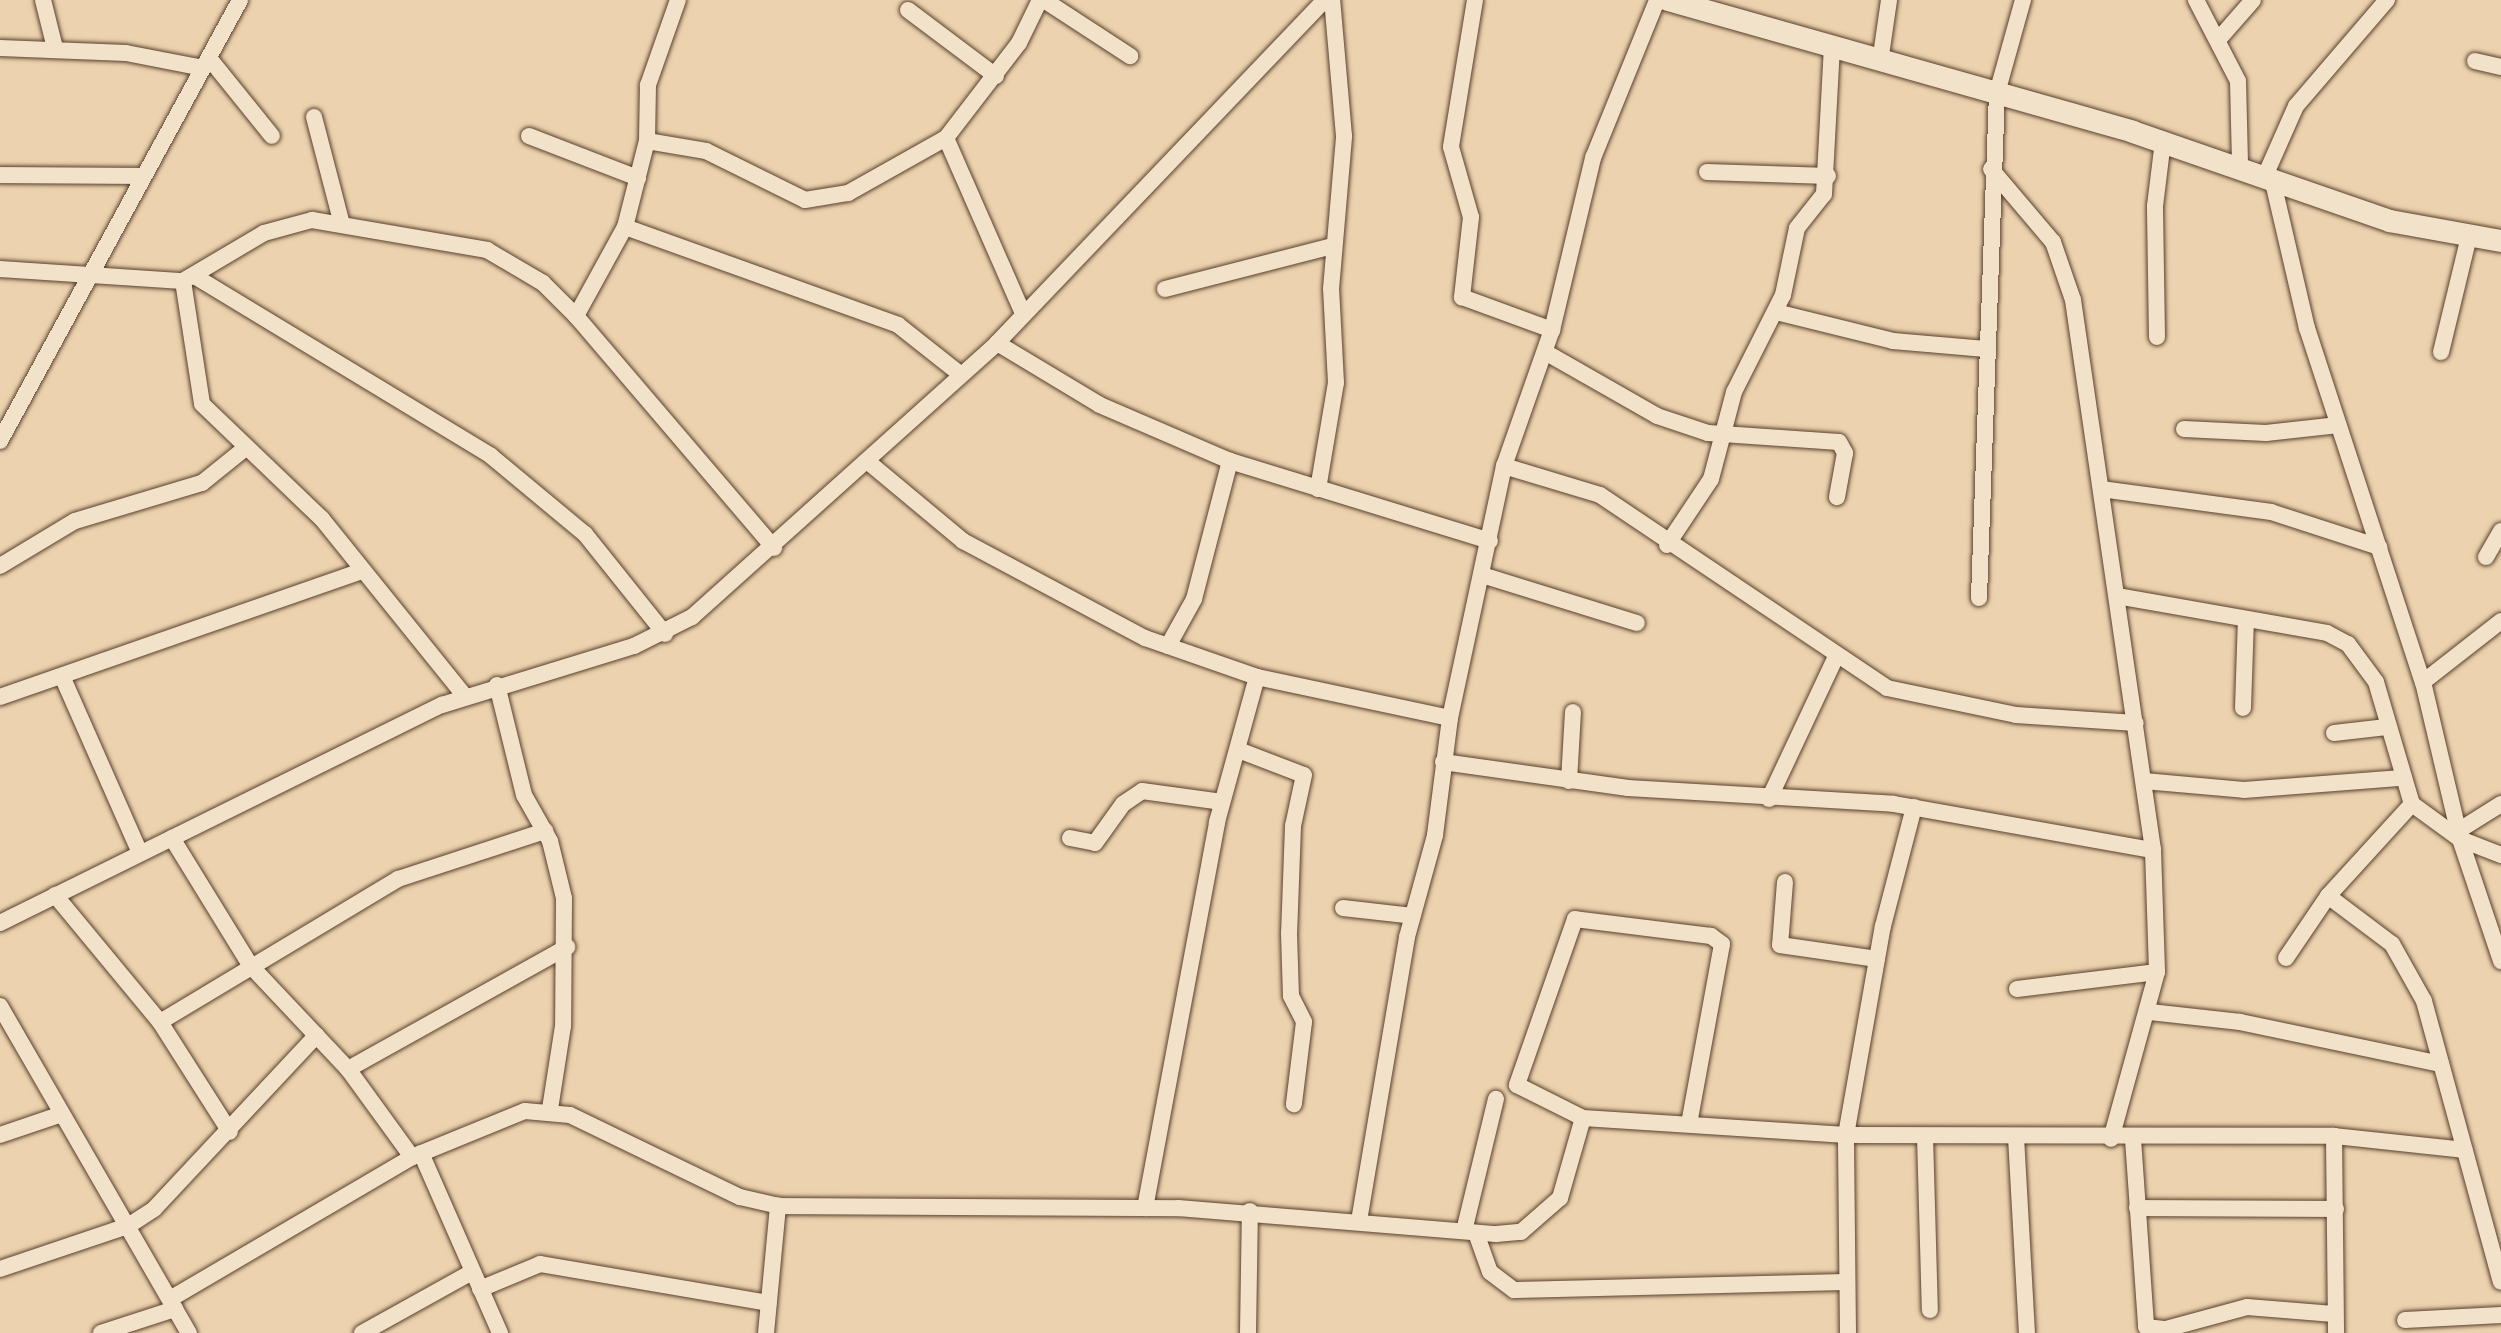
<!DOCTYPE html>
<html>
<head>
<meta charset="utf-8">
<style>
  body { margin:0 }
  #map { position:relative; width:2501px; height:1333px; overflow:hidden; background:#ecd2ae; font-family:"EB Garamond",serif }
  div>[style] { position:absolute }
  .roads { filter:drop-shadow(0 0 2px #58402c) drop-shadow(0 0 2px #58402c) }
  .street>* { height:16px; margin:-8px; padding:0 8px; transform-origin:8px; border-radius:8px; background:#f3e2ca }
  .secondary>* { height:22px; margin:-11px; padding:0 11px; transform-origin:11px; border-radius:11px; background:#f3e2ca }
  span { translate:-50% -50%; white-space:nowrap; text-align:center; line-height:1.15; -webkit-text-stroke:6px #f3e2ca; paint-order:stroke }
</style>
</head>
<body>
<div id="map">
  <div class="roads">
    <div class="street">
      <i style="left:43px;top:0;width:49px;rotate:76deg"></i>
      <i style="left:1044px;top:0;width:103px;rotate:33.1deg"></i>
      <i style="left:1475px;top:0;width:149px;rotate:99.3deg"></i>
      <i style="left:1451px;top:147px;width:73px;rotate:74.1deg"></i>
      <i style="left:1471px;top:217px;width:81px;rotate:96.4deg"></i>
      <i style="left:1462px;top:297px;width:96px;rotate:20.1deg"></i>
      <i style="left:2196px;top:0;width:91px;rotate:62.6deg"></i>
      <i style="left:2238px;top:81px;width:84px;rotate:88.6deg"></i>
      <i style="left:908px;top:10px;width:110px;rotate:36.9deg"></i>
      <i style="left:2218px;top:40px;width:53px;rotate:-48.8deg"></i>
      <i style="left:0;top:48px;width:126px;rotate:2.3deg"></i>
      <i style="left:126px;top:53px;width:78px;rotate:11deg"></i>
      <i style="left:209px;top:58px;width:100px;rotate:51.1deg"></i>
      <i style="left:2475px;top:61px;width:27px;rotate:13deg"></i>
      <i style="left:1880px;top:62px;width:63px;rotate:-81.7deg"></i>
      <i style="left:314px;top:117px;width:107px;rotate:75.4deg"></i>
      <i style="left:529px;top:136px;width:117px;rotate:21.1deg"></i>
      <i style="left:946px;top:138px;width:191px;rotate:66.3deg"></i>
      <i style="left:647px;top:141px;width:60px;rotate:9.6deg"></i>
      <i style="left:706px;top:151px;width:110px;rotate:26.3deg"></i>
      <i style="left:805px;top:200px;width:44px;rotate:-9.2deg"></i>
      <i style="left:848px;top:193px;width:112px;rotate:-29.3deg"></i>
      <i style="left:946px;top:138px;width:120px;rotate:-52.5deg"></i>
      <i style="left:1019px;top:43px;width:48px;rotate:-64deg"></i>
      <i style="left:1991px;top:169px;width:96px;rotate:49.7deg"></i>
      <i style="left:2053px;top:242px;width:61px;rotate:71deg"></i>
      <i style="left:2073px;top:300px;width:556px;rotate:81.72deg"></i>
      <i style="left:2153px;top:850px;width:122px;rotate:88.1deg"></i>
      <i style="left:2157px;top:972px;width:173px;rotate:105.4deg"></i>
      <i style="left:1707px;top:172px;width:121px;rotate:1.9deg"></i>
      <i style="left:0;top:175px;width:142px;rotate:0.4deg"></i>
      <i style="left:2265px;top:176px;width:77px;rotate:-66.1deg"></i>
      <i style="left:2296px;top:106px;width:140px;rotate:-49.4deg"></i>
      <i style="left:2272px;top:178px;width:154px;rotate:76.9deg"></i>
      <i style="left:2307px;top:328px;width:373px;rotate:71.9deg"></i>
      <i style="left:2423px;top:682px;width:161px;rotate:76.7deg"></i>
      <i style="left:2460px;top:839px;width:129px;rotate:71.4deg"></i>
      <i style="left:625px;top:227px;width:290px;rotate:19.7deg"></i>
      <i style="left:898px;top:325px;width:79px;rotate:38.3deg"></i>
      <i style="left:0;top:269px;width:183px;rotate:3.8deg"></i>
      <i style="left:183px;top:281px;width:94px;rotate:-30.7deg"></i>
      <i style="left:264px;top:233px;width:50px;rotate:-15.2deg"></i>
      <i style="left:312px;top:220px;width:178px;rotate:9.7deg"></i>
      <i style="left:487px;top:250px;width:65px;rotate:30.5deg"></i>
      <i style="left:543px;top:283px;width:47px;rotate:45deg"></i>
      <i style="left:576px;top:316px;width:305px;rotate:49.5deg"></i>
      <i style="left:196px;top:277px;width:345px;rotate:31.2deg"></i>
      <i style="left:491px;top:456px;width:122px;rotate:39.7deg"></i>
      <i style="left:585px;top:534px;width:128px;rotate:51.3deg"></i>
      <i style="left:183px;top:281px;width:124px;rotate:81.2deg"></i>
      <i style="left:202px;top:404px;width:166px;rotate:43.8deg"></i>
      <i style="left:322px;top:519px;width:228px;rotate:51.1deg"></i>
      <i style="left:1165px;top:289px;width:173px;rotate:-14.4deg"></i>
      <i style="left:1776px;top:312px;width:121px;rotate:13.9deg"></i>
      <i style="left:1893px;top:341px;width:93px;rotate:4.9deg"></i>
      <i style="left:576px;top:316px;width:102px;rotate:-61.2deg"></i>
      <i style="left:625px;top:227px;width:89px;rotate:-75.7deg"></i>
      <i style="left:647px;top:141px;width:56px;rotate:-89deg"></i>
      <i style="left:648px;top:85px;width:90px;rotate:-70.6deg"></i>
      <i style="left:2157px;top:337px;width:131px;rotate:-90.9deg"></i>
      <i style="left:2155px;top:206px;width:65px;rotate:-83deg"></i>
      <i style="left:997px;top:343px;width:120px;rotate:31deg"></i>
      <i style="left:1100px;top:405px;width:142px;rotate:23.3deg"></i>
      <i style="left:1230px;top:461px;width:272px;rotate:17.1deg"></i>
      <i style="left:1545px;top:352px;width:129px;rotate:29.7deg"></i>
      <i style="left:1657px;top:416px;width:54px;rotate:18.4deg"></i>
      <i style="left:1708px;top:433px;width:131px;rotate:3.9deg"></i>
      <i style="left:1839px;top:442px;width:13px;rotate:61deg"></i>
      <i style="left:1845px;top:453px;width:45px;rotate:100.3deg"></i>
      <i style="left:2441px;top:352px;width:119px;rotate:-76.4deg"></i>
      <i style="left:2184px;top:429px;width:82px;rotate:2.8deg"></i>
      <i style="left:2266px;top:433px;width:73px;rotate:-6.3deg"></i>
      <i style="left:0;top:441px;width:502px;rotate:-61.44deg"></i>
      <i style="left:867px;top:461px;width:125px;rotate:39.8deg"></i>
      <i style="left:963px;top:541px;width:206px;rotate:28.1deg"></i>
      <i style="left:1145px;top:638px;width:119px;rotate:19.2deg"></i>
      <i style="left:1257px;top:677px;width:197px;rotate:12deg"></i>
      <i style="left:1504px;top:466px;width:100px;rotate:16.8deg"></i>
      <i style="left:1600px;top:495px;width:346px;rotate:33.9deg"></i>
      <i style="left:1887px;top:688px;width:132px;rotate:11.8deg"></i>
      <i style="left:2016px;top:715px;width:120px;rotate:3.8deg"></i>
      <i style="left:1318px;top:489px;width:108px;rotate:-80.4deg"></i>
      <i style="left:1336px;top:383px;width:94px;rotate:-93deg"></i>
      <i style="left:1331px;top:289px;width:154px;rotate:-85.1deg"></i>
      <i style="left:1344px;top:136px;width:137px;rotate:-95deg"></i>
      <i style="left:2101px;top:489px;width:172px;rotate:7.7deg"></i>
      <i style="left:2271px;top:512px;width:114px;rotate:18deg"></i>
      <i style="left:1667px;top:545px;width:79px;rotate:-56.3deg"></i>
      <i style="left:1711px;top:479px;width:90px;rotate:-75.2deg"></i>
      <i style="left:1734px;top:392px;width:109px;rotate:-63.2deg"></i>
      <i style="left:1783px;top:295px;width:68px;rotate:-78.2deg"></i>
      <i style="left:1797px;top:228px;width:43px;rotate:-51.5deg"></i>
      <i style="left:1824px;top:194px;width:146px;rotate:-86.9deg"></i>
      <i style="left:2486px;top:557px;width:30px;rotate:-60deg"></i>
      <i style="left:0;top:566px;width:87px;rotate:-31deg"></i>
      <i style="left:75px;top:521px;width:133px;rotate:-16.7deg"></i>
      <i style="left:202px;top:483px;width:53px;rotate:-38.8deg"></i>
      <i style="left:1482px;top:575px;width:162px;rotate:17.2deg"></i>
      <i style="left:2117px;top:596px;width:213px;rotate:10deg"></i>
      <i style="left:2327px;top:633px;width:24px;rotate:28deg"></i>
      <i style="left:2348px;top:644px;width:47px;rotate:53.6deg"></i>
      <i style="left:2376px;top:682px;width:127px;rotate:73.6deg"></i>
      <i style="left:2412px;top:804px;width:59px;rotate:36.1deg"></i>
      <i style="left:2460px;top:839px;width:44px;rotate:21.3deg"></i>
      <i style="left:1979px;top:598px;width:505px;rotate:-87.96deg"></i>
      <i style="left:1997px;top:93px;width:97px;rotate:-74.4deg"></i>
      <i style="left:1168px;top:646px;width:54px;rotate:-61deg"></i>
      <i style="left:1194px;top:599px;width:143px;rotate:-75.4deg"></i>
      <i style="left:62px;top:676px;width:193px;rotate:66.2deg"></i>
      <i style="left:2423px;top:682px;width:99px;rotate:-38deg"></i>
      <i style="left:497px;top:685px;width:113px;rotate:76.2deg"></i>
      <i style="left:524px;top:795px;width:53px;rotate:60.5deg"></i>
      <i style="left:550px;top:841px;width:59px;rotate:76.2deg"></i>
      <i style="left:564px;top:898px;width:128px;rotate:90.4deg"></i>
      <i style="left:563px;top:1026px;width:84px;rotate:98.9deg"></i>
      <i style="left:0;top:697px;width:383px;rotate:-19.2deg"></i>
      <i style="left:2243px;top:708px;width:89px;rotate:-88.1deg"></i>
      <i style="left:2334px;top:733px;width:53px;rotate:-6.5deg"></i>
      <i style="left:1241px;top:751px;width:67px;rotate:20.9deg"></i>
      <i style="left:1304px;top:775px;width:52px;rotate:102.2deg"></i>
      <i style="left:1293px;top:826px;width:107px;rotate:92.1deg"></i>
      <i style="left:1289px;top:933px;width:63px;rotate:88.2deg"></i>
      <i style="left:1291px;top:996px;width:29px;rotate:63deg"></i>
      <i style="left:1304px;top:1022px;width:83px;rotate:97deg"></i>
      <i style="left:1443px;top:762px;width:187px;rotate:8deg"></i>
      <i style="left:1628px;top:788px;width:266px;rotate:3.4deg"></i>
      <i style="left:1894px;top:804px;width:263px;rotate:10.1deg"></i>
      <i style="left:1569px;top:781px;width:69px;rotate:-86.7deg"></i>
      <i style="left:2144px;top:781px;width:100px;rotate:5.1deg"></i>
      <i style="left:2244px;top:790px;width:155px;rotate:-4.4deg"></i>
      <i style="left:1769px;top:799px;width:155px;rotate:-64.8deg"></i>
      <i style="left:2458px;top:831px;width:51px;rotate:-32.1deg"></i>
      <i style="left:172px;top:838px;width:149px;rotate:58.4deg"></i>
      <i style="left:250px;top:965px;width:143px;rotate:46.7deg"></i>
      <i style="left:348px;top:1069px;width:109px;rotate:54deg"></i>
      <i style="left:1070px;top:838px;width:25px;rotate:11deg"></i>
      <i style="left:1095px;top:843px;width:48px;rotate:-54.3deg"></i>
      <i style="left:1123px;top:804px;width:23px;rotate:-34deg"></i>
      <i style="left:1142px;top:791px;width:81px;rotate:7.8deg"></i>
      <i style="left:1785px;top:882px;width:63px;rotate:94.5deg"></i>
      <i style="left:1780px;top:945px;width:98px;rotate:8.2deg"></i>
      <i style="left:55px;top:895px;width:165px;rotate:50.4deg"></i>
      <i style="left:160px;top:1022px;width:130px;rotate:57.5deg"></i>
      <i style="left:2328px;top:896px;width:80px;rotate:36.9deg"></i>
      <i style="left:2392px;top:944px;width:65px;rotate:60.7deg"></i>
      <i style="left:2424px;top:1001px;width:291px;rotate:74.7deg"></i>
      <i style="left:1343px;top:908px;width:70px;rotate:6.5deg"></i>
      <i style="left:0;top:923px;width:493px;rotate:-26.3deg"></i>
      <i style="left:442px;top:705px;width:201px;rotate:-17.1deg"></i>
      <i style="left:634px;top:646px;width:65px;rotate:-26.6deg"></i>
      <i style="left:692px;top:617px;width:410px;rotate:-41.9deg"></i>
      <i style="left:997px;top:343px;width:475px;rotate:-46.3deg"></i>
      <i style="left:2286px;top:958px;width:75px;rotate:-55.9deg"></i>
      <i style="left:2328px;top:896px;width:125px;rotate:-47.6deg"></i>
      <i style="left:2017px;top:989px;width:141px;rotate:-6.9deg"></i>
      <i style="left:0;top:1006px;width:378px;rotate:60deg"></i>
      <i style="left:2150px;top:1012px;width:91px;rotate:6.3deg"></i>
      <i style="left:2240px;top:1022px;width:205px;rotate:11.8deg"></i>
      <i style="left:160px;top:1022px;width:278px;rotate:-31deg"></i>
      <i style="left:398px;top:879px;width:155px;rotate:-18.1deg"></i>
      <i style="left:348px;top:1069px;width:251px;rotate:-29.1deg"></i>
      <i style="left:1689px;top:1124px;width:183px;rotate:-79.6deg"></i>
      <i style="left:1722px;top:944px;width:14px;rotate:-144deg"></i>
      <i style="left:1711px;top:936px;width:137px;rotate:-172.9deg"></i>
      <i style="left:1575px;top:919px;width:176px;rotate:109.3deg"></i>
      <i style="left:1517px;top:1085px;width:74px;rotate:26.6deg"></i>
      <i style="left:1583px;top:1118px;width:264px;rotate:3.7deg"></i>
      <i style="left:1846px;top:1135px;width:488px;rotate:0.1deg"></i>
      <i style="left:2334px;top:1136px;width:131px;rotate:6.1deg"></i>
      <i style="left:0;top:1135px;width:65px;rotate:-18.7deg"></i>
      <i style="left:1925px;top:1136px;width:174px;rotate:88.4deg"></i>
      <i style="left:2334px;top:1136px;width:197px;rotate:89.4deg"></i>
      <i style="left:2016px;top:1137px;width:196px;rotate:86.8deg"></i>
      <i style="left:2133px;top:1139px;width:188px;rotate:86deg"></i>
      <i style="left:2146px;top:1327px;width:20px;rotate:6deg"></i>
      <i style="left:2166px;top:1329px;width:84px;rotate:-15.2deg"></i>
      <i style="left:2247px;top:1307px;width:87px;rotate:4.6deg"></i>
      <i style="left:421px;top:1153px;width:197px;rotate:66.3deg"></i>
      <i style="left:1145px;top:1208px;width:393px;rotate:-79.4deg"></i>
      <i style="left:1217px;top:822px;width:150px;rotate:-74.6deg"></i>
      <i style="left:2137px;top:1208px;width:199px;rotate:0.3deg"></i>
      <i style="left:1359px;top:1221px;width:288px;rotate:-80.4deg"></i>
      <i style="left:1407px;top:937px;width:106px;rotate:-74.6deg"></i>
      <i style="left:1435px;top:835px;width:118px;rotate:-82.7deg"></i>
      <i style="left:1450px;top:718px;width:258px;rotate:-77.9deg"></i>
      <i style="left:1504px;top:466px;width:144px;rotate:-70.6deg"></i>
      <i style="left:1552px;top:330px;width:177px;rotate:-76.6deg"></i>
      <i style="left:1593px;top:158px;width:170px;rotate:-67.9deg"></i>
      <i style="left:1464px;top:1231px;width:136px;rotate:-76.4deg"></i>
      <i style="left:1476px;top:1233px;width:41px;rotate:70.3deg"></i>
      <i style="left:1490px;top:1272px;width:30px;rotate:37deg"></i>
      <i style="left:1514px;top:1290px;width:333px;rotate:-1.4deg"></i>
      <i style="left:0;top:1269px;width:135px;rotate:-18.6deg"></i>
      <i style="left:128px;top:1226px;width:31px;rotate:-33deg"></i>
      <i style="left:154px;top:1209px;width:238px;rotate:-46.9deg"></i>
      <i style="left:480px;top:1289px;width:65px;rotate:-22.6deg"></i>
      <i style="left:540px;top:1264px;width:232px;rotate:9.7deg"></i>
      <i style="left:170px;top:1299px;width:281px;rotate:-30.4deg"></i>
      <i style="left:412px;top:1157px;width:122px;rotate:-22.2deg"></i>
      <i style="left:525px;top:1111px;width:45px;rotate:5.1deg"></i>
      <i style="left:570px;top:1115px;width:189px;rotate:25.8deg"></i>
      <i style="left:740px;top:1197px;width:39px;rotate:13deg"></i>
      <i style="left:778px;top:1206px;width:400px;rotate:0.3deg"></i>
      <i style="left:1178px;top:1208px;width:319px;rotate:4.7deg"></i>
      <i style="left:1496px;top:1234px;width:25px;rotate:-5deg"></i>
      <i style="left:1521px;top:1232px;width:52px;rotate:-41.1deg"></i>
      <i style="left:1560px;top:1198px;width:83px;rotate:-74deg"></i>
      <i style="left:2405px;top:1320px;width:96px;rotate:-3deg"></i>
      <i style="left:101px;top:1333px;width:78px;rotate:-18deg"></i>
      <i style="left:362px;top:1333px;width:126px;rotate:-29deg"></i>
      <i style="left:766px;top:1333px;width:128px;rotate:-84.6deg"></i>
      <i style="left:1248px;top:1333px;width:122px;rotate:-89.1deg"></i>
      <i style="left:1848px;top:1333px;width:198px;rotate:-90.6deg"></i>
      <i style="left:1846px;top:1135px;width:212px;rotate:-80deg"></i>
      <i style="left:1883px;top:926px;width:123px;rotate:-75.4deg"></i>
    </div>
    <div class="secondary">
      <i style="left:1668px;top:0;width:483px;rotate:15.8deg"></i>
      <i style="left:2133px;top:132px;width:272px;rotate:19.1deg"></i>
      <i style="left:2390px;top:221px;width:113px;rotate:10.2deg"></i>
    </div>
  </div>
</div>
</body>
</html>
